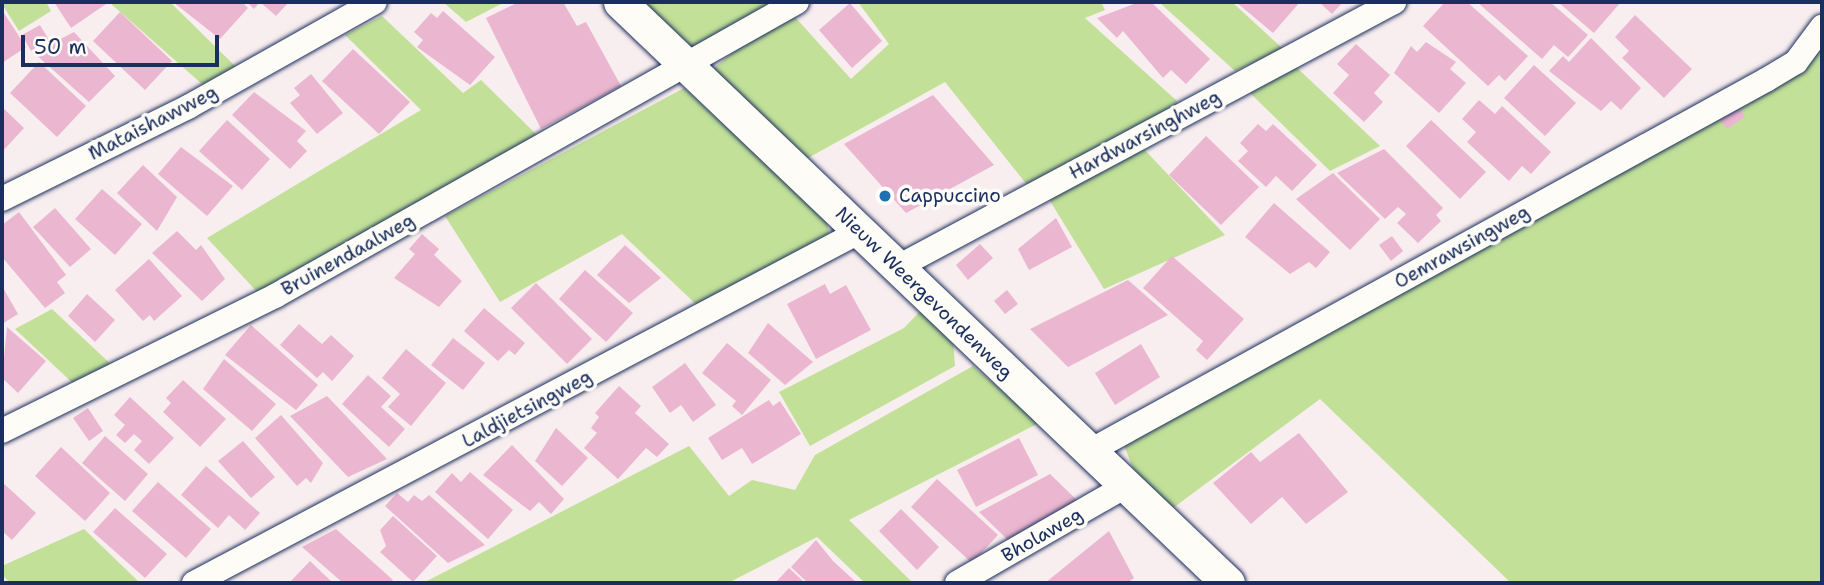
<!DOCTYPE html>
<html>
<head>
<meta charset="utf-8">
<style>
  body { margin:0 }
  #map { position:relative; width:1824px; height:585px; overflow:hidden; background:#f9eeef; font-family:"Shantell Sans",sans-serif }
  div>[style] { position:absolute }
  .green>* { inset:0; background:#c2e098 }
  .building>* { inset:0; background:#ebb6cf }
  .roads { filter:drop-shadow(0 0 2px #1b2f5e) drop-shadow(0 0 2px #1b2f5e) }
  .street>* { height:24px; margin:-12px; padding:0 12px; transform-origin:12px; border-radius:12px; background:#fdfcf7 }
  .secondary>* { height:33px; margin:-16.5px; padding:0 16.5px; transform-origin:16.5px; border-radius:16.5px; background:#fdfcf7 }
  .dots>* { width:19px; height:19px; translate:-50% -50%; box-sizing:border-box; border:4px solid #fdfcf7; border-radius:50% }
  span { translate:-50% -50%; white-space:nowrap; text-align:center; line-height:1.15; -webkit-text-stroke:7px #fdfcf7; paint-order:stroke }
  .street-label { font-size:19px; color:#1b2f5e }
  .poi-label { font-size:19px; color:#1b2f5e }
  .left { translate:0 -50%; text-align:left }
  .frame { position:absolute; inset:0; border:4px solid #1b2f5e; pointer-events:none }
  .scale { position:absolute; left:21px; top:35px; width:198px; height:32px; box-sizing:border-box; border:4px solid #1b2f5e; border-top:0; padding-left:9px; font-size:21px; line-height:24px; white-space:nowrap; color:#1b2f5e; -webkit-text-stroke:5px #fdfcf7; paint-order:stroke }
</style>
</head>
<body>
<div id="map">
  <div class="green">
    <i style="clip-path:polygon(46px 2px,51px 11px,19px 31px,2px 4px)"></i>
    <i style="clip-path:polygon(109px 2px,170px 2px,236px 67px,203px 85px)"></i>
    <i style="clip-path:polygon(443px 2px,505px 2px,466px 22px)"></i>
    <i style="clip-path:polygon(644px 2px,776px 2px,699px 54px)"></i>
    <i style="clip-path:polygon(858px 2px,1101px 2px,1105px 10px,1085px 18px,1177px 101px,1176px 107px,1028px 186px,945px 82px,808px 158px,713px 69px,744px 43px,795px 17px,851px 79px,889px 44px)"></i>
    <i style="clip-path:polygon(1159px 2px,1232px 2px,1283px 49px,1235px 71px)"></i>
    <i style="clip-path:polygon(382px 16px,463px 93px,481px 80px,545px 143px,260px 295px,207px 238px,421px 110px,345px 35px)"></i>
    <i style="clip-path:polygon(1822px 42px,1822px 583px,1511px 583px,1320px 399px,1173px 508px,1133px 469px,1124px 445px)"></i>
    <i style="clip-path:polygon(1294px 65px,1380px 146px,1330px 171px,1248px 91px)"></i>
    <i style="clip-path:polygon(684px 88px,826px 219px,830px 237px,702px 310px,622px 234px,500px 302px,445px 216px)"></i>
    <i style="clip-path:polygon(1141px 146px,1225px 235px,1104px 289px,1047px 196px)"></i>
    <i style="clip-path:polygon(52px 309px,116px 369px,78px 388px,15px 329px)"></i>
    <i style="clip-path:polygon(922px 309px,953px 340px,955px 366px,810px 446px,779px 392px,904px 328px)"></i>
    <i style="clip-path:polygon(973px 366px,1039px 423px,849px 520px,913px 583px,865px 583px,817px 537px,728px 583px,423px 583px,689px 446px,729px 496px,752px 480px,795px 490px,815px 455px)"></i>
    <i style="clip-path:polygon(84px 529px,140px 583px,10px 583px,2px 575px,2px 566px)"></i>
  </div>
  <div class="building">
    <i style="clip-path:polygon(54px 2px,104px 2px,106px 4px,71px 28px)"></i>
    <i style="clip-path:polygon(173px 2px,242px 2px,248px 8px,220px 39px)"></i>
    <i style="clip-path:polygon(247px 2px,289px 2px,276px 16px,260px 2px,254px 9px)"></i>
    <i style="clip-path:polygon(519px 2px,563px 2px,577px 26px,586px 22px,621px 86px,541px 129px,486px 18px)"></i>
    <i style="clip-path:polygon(1139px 2px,1151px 2px,1210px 59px,1186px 84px,1171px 70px,1163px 78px,1123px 31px,1117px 38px,1097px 18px)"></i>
    <i style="clip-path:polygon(1236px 2px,1300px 2px,1273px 33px)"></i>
    <i style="clip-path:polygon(1319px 2px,1343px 2px,1332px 14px)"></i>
    <i style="clip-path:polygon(1445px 2px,1467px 2px,1528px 56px,1505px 81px,1499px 75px,1488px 86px,1423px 26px)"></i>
    <i style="clip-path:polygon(1477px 2px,1550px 2px,1588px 35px,1568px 57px,1554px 45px,1542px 59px)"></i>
    <i style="clip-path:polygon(1558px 2px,1621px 2px,1594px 33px)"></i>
    <i style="clip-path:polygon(850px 3px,882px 41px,852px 68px,819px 30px)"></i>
    <i style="clip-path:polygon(2px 10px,26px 47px,2px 63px)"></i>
    <i style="clip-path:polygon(443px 11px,495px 57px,470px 85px,417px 47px,423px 40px,414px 32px,431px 13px,437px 18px)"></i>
    <i style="clip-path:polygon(120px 12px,172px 61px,145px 90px,93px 41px)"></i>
    <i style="clip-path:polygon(1635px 15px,1692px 69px,1664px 98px,1622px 58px,1629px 51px,1615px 37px)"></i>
    <i style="clip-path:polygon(40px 25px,49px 40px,31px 51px,22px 35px)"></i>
    <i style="clip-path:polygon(74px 32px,115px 76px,89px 102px,34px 53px)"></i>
    <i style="clip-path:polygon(1591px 38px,1641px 88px,1621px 110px,1611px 101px,1601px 111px,1549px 71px,1563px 56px,1569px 62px)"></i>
    <i style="clip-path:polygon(1426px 42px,1456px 62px,1450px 69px,1466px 83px,1439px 113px,1394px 73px,1411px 46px,1417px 52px)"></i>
    <i style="clip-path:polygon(1356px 44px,1390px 75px,1374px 93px,1383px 102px,1364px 122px,1333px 93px,1349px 75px,1337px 64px)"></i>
    <i style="clip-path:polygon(353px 49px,410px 102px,379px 134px,322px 81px)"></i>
    <i style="clip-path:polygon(39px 62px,86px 106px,57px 137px,10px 93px)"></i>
    <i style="clip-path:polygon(1534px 65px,1576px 103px,1545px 136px,1504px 98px)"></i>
    <i style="clip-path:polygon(311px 74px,343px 113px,317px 134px,290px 103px,300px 95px,294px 88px)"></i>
    <i style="clip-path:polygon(254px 92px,306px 131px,297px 141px,307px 151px,290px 169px,232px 115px)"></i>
    <i style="clip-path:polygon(933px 95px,994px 165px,906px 213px,844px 144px)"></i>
    <i style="clip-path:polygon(1479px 100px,1495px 114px,1502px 106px,1551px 152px,1531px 174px,1522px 166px,1509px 181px,1467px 142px,1476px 132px,1462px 119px)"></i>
    <i style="clip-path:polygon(1738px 105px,1745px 117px,1727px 129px,1719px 118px)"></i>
    <i style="clip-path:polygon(2px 107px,24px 128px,2px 152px)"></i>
    <i style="clip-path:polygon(227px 120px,270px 159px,242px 190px,199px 151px)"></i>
    <i style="clip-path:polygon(1431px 120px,1486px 172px,1460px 199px,1406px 146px)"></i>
    <i style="clip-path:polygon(1258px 124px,1266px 131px,1273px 124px,1317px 165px,1292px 191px,1276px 176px,1266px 187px,1238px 161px,1248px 151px,1240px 143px)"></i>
    <i style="clip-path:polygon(1206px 136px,1259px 187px,1221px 225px,1169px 175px)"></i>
    <i style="clip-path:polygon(181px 147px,233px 186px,207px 216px,158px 174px)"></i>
    <i style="clip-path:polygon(1384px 149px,1443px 208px,1436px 215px,1441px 221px,1418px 243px,1397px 223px,1406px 214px,1398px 207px,1385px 219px,1337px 173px)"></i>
    <i style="clip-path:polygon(143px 165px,177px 197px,157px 231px,117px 193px)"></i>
    <i style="clip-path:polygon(1333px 173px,1380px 219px,1350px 250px,1296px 199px)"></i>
    <i style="clip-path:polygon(102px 189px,142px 224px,115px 255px,75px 219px)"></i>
    <i style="clip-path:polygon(1274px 203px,1330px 252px,1316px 268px,1309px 262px,1290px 274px,1245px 237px)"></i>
    <i style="clip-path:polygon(55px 208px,91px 249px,70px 267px,33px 227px)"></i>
    <i style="clip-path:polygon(19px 212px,66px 275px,57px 282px,65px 293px,45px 308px,2px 257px,2px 225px)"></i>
    <i style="clip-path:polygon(1056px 218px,1072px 247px,1029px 270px,1018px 249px)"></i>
    <i style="clip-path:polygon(177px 231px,196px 250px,201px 245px,225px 279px,202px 301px,152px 253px)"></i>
    <i style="clip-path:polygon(422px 234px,439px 249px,434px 255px,462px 281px,439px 307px,394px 278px,415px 254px,409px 249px)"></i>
    <i style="clip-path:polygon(1392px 236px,1403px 251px,1391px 261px,1379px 245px)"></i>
    <i style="clip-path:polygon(980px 244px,993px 258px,968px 280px,956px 265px)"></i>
    <i style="clip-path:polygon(625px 245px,661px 278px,629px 303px,597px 275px)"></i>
    <i style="clip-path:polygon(1172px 256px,1244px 319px,1207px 360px,1196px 350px,1203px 341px,1143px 288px)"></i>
    <i style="clip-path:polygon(149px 259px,182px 296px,154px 321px,150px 315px,143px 321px,115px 290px)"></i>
    <i style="clip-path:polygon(585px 270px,633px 313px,606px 342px,559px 299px)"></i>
    <i style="clip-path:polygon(1128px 280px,1168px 315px,1068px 367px,1030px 329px)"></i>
    <i style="clip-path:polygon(536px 283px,592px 339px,567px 364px,511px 308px)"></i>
    <i style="clip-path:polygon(825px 284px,830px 294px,846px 285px,871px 330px,816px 359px,787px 304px)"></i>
    <i style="clip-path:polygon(2px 286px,18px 314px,2px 324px)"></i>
    <i style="clip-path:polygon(1007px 290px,1018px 304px,1005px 314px,994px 301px)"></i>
    <i style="clip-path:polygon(87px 294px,115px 320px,95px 342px,68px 316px)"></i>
    <i style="clip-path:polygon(484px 308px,525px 343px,515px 355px,509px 350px,498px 361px,464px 331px)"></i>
    <i style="clip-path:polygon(768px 323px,813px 362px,785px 385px,748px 353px)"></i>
    <i style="clip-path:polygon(299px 324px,322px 344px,331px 335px,354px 356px,332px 381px,323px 372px,317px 378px,280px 345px)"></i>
    <i style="clip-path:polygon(251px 325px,318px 385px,296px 410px,225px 355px)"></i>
    <i style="clip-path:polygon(7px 327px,46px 361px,18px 393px,2px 378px)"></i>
    <i style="clip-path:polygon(453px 338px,485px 363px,463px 390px,431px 365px)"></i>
    <i style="clip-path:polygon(727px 343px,771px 380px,742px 415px,732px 406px,736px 401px,702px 373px)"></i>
    <i style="clip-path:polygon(1141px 344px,1160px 377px,1115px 405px,1095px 373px)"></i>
    <i style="clip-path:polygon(406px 349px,446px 383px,411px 426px,388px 407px,400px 394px,382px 378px)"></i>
    <i style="clip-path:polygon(224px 359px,276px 404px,252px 431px,203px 389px)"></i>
    <i style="clip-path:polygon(685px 363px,716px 405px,693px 422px,681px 405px,670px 413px,652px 387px)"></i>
    <i style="clip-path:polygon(368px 375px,391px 396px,381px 407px,405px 429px,389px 447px,342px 404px)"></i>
    <i style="clip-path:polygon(183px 380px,226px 419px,200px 447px,163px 412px,171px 403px,166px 398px)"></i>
    <i style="clip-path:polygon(619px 386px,641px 406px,635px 413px,669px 444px,657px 457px,646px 448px,618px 479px,584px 448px,597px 433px,591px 428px,599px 417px,595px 413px)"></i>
    <i style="clip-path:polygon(327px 396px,387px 459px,348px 477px,290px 416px)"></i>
    <i style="clip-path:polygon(130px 397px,174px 438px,149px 464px,134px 450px,142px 441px,134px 434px,125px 443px,116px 435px,125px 425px,114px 415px)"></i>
    <i style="clip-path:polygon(769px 400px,773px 406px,780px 401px,801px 434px,752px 464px,742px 448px,722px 460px,708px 438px)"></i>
    <i style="clip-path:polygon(88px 408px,103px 431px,89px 441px,73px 418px)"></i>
    <i style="clip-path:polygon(281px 415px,323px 463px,311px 483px,306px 478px,297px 486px,255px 438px)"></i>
    <i style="clip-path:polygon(556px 428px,588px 458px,562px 486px,535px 461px)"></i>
    <i style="clip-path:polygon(1299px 433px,1348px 492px,1306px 524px,1282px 497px,1251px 524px,1213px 483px,1251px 452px,1260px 462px)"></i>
    <i style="clip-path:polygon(105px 436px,148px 474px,125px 501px,82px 463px)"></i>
    <i style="clip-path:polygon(1019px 438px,1038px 475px,976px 507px,957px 470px)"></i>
    <i style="clip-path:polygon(243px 441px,275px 477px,251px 498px,218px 461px)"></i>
    <i style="clip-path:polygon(512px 445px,564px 499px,551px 514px,539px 502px,530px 511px,483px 475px)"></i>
    <i style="clip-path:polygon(61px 447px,110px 493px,85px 521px,35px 476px)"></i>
    <i style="clip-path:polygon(206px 466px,260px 513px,245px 530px,229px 515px,218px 528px,181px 495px)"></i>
    <i style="clip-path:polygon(470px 472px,513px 510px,488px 539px,435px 492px,452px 473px,461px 482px)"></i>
    <i style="clip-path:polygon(1050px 474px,1082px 505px,1012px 544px,979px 512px)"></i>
    <i style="clip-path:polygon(937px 479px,998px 535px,972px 563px,911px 507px)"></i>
    <i style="clip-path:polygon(2px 482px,36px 513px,12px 540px,2px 531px)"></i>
    <i style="clip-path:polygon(158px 482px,211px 529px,186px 558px,132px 511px)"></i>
    <i style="clip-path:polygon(397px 493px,408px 502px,414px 495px,422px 501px,429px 495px,485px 545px,448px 563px,385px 506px)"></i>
    <i style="clip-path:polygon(115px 508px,167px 554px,145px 578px,93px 532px)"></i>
    <i style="clip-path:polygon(901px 509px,939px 547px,917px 570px,879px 531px)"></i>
    <i style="clip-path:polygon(393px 516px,437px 556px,413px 582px,380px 552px,386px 546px,380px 530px)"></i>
    <i style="clip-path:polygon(336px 529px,393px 580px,390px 583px,343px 583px,302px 547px)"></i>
    <i style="clip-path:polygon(1109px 531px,1134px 578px,1127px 583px,1045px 583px)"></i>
    <i style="clip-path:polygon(816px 540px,833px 561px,857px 583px,808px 583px,791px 567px)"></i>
    <i style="clip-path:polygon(310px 561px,333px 583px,289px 583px)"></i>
    <i style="clip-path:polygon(789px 568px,805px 583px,775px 583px)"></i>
  </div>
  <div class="roads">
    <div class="street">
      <i style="left:2px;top:199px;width:208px;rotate:-26.3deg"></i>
      <i style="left:188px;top:107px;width:214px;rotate:-29.3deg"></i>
      <i style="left:896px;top:268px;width:565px;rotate:-28.11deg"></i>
      <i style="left:2px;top:431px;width:305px;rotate:-26.3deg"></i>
      <i style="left:275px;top:296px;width:599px;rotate:-29.39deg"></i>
      <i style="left:1090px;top:451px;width:771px;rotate:-28.76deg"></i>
      <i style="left:1766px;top:80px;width:35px;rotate:-31deg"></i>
      <i style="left:1796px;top:62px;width:44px;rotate:-53.4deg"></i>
      <i style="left:194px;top:583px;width:752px;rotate:-27.83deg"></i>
      <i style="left:957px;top:583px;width:195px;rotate:-29.9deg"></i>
    </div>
    <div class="secondary">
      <i style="left:620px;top:2px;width:841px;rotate:43.7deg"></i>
    </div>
  </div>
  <div class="dots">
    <i style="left:885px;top:196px;background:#1f6fb2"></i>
  </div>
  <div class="street-label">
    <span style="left:153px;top:123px;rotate:-27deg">Mataishawweg</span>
    <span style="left:1145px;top:135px;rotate:-28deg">Hardwarsinghweg</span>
    <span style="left:1462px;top:247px;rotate:-29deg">Oemrawsingweg</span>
    <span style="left:348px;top:255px;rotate:-29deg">Bruinendaalweg</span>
    <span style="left:924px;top:293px;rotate:44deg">Nieuw Weergevondenweg</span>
    <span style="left:527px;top:409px;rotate:-28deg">Laldjietsingweg</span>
    <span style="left:1042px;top:535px;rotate:-30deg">Bholaweg</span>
  </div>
  <div class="poi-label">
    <span class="left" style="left:899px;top:196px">Cappuccino</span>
  </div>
  <div class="frame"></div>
  <div class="scale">50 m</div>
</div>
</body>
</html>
